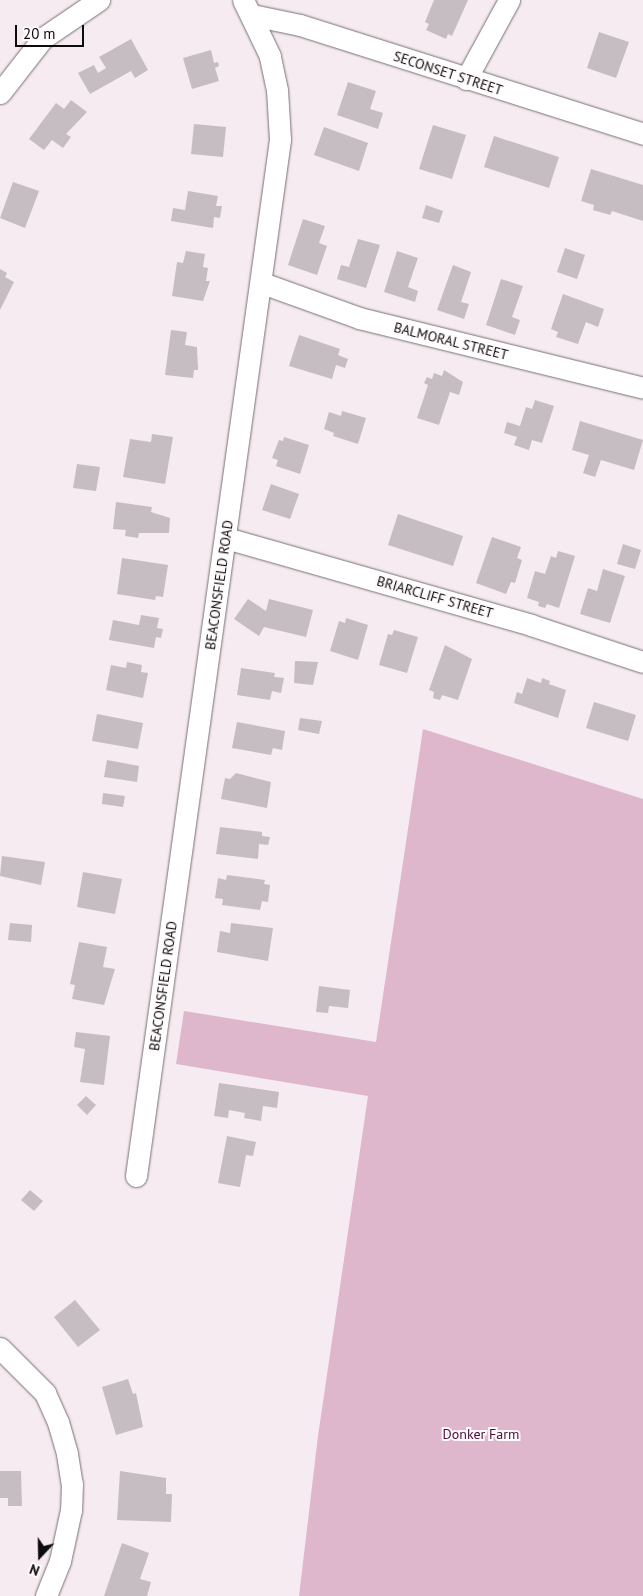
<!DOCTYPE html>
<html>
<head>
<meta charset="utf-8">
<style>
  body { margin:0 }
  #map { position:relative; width:643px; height:1596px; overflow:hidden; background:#f5ebf1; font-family:"PT Sans",sans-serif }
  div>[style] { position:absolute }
  .green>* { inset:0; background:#dfb7cd }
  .building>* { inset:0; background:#c6bdc2 }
  .roads { filter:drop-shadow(0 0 1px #786f74) drop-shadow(0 0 1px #786f74) }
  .street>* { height:21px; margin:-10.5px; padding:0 10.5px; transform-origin:10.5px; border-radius:10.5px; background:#fff }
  span { translate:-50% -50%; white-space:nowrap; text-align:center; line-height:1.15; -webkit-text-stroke:4px #fffbfd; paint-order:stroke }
  .street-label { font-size:14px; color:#0e0b0c }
  .park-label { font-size:14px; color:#4d0c39 }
  .north { position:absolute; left:15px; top:1531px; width:50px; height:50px; -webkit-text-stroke:4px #fffbfd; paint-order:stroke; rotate:201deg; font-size:14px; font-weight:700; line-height:20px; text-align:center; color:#0e0b0c }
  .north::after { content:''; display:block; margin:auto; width:18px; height:22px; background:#0e0b0c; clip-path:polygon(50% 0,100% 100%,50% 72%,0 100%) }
  .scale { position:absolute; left:15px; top:25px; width:69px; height:22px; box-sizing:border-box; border:2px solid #0e0b0c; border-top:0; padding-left:6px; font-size:15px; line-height:18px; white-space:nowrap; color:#0e0b0c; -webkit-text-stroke:4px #fffbfd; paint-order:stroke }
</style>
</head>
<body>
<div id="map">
  <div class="green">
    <i style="clip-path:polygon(423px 729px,643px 799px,643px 1596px,299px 1596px,318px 1436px,368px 1096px,176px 1064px,184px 1011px,376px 1042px)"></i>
  </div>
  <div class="building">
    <i style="clip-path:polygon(434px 0,468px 0,452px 36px,448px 34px,446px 39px,426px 30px,429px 24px,425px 22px)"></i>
    <i style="clip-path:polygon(599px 32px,629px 42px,616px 78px,587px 68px)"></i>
    <i style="clip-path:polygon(131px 39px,148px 70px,135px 78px,131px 71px,90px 94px,78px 73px,94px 65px,98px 73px,106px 68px,99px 57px)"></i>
    <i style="clip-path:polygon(211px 50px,214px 63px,218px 62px,219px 66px,215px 68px,219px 81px,192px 89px,183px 58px)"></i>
    <i style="clip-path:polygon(348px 82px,376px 91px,370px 109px,383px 113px,378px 129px,337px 115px)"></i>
    <i style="clip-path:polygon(71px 100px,87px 112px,66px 134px,71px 137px,63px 148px,52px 140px,44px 150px,29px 139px,56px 103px,64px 109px)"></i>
    <i style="clip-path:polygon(194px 124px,226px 127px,223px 157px,191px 154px)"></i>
    <i style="clip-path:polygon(433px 125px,466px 135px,452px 179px,419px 169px)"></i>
    <i style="clip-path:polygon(324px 127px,368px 143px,359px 171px,314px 155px)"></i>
    <i style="clip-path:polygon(494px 136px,559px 157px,549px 188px,484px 167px)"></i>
    <i style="clip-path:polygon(591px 169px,643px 185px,643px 221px,612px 211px,610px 215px,593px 210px,594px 205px,581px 201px)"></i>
    <i style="clip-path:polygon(13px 182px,39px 191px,25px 228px,0 218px)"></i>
    <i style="clip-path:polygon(188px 191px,218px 196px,216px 206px,222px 206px,220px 218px,214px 217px,213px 228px,171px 221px,173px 208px,185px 210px)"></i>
    <i style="clip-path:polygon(426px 205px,443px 211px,439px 223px,422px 218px)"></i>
    <i style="clip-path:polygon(303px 219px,325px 226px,319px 243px,327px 246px,317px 275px,288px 265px)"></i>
    <i style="clip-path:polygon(358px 239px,380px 245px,366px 288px,337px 279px,341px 265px,349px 267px)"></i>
    <i style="clip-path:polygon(565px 248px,585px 255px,577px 279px,557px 272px)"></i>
    <i style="clip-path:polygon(186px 251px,205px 254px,203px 267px,208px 268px,206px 281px,210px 281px,203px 301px,172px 296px,177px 262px,183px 263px)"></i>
    <i style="clip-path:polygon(397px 251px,418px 258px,408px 287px,418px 291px,415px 302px,384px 292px)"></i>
    <i style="clip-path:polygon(453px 265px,471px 272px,461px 302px,469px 304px,464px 319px,437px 310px)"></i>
    <i style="clip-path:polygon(0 269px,7px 273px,5px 277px,14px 282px,0 310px)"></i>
    <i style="clip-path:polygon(501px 279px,523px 286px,512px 317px,520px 320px,515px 335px,486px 325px)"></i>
    <i style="clip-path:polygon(563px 294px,604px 309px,598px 327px,586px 322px,578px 344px,556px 337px,558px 332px,551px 329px)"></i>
    <i style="clip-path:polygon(171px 330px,187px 332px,185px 345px,197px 347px,198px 370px,194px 370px,193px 378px,165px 375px)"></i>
    <i style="clip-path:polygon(299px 335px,340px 349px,338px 355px,348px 359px,345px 368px,336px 365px,332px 379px,289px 366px)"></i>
    <i style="clip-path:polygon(444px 370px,463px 382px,459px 395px,450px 392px,439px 425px,417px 418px,428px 385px,424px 383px,427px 377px,432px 379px,434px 373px,442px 376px)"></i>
    <i style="clip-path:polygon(535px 400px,554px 406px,542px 443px,532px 440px,529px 450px,514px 445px,517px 437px,504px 433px,507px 422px,520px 426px,526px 407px,532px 409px)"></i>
    <i style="clip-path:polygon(342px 411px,366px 418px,358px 444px,333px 436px,334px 433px,324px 429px,329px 412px,341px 416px)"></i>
    <i style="clip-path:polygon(580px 421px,643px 440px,634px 470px,601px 460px,595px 477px,583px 473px,589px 455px,572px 450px)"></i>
    <i style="clip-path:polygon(152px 434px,173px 437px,165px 484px,123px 477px,130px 439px,151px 442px)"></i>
    <i style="clip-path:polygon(284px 437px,309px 445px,300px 474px,276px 466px,278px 460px,272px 458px,279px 440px,283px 441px)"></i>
    <i style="clip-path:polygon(77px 464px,100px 467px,96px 491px,73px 488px)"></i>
    <i style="clip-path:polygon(271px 484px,299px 494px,290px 519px,262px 510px)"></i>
    <i style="clip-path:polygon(116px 502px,152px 507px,151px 512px,170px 518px,169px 533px,139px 533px,138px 538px,125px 536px,126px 530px,113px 529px)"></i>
    <i style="clip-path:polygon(398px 514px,463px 536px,453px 566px,388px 545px)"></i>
    <i style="clip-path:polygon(492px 537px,521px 547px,517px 558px,522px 560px,515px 583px,511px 582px,506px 594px,476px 583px)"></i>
    <i style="clip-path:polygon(623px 544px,641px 550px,635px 569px,617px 564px)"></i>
    <i style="clip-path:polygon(558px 551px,575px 556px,559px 608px,547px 604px,545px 608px,538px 606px,539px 602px,527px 598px,535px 571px,545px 574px,551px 556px,556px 558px)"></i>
    <i style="clip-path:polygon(122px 558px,168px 565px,163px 597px,156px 596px,155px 600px,117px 594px)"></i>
    <i style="clip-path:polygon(603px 569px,625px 576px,610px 623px,580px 614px,588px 588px,597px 591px)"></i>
    <i style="clip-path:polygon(248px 599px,266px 611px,269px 599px,313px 610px,306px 637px,264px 627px,259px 636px,234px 619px)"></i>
    <i style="clip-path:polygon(141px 615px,159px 618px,157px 628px,163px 629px,161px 638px,156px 637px,154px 648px,109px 640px,113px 620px,139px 625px)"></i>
    <i style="clip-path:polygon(346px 618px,368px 625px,358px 660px,330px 651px,339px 621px,345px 623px)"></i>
    <i style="clip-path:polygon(394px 630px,418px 637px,407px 673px,379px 665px,388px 634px,392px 635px)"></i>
    <i style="clip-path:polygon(445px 645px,472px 659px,458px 700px,442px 695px,440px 700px,433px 698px,434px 692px,429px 690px)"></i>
    <i style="clip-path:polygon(295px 661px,318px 662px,313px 685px,294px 683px)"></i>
    <i style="clip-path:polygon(127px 662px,142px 665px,141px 672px,148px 673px,143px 698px,106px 690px,111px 665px,126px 668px)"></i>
    <i style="clip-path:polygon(241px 668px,275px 673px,274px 677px,284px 678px,281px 693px,272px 691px,270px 700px,237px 695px)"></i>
    <i style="clip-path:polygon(527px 678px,541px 683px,542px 678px,550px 681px,549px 684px,566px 690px,558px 718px,514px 703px,517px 692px,522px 694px)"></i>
    <i style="clip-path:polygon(594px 702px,636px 715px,628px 741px,586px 728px)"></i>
    <i style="clip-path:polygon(97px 714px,143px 723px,138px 749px,92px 741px)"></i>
    <i style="clip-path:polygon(300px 718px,322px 721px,319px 734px,298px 730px)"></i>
    <i style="clip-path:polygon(237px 722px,285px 731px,282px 750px,273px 748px,271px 755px,232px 748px)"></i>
    <i style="clip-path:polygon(107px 760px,139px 766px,137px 782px,104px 777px)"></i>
    <i style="clip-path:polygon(236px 773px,271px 782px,267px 808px,221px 799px,225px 778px,230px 779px)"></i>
    <i style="clip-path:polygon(103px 793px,125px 796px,123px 807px,102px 804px)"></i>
    <i style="clip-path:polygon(220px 827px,262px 832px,262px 836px,270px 837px,268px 845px,259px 844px,258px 859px,216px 854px)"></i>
    <i style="clip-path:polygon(2px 856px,45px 862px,41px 885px,0 876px)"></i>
    <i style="clip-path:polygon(83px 872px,122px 879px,115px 914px,77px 907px)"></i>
    <i style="clip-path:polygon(227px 875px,265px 880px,264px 884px,270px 885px,268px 902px,262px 901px,260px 910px,222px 905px,223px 899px,215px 898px,218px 878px,226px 880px)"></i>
    <i style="clip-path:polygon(10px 923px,32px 925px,31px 942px,8px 940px)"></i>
    <i style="clip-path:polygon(231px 923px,273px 928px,268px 961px,217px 952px,220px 931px,230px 933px)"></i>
    <i style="clip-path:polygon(79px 942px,107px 947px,103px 967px,115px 969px,104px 1005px,72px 999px,75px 985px,70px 984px)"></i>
    <i style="clip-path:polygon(319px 986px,350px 990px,348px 1008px,329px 1006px,328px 1013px,316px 1012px)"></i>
    <i style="clip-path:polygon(76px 1032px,110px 1036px,104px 1085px,80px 1082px,85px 1049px,74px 1047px)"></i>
    <i style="clip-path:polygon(219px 1083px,279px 1092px,277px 1108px,263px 1106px,261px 1121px,244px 1118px,245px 1113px,229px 1110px,228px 1118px,214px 1116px)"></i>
    <i style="clip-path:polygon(86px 1096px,96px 1105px,87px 1115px,77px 1105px)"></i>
    <i style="clip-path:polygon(227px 1136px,256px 1142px,253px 1156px,246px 1155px,240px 1187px,218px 1183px)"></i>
    <i style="clip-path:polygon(30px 1190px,43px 1201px,34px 1211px,21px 1200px)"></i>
    <i style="clip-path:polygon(75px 1300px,100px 1330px,78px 1347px,54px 1317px)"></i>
    <i style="clip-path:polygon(128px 1379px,133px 1394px,136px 1393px,143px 1427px,116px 1435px,102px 1387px)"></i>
    <i style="clip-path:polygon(0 1471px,21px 1471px,22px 1506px,8px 1506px,8px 1498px,0 1498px)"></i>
    <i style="clip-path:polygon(120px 1471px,166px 1478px,166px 1494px,172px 1494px,171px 1522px,117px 1520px)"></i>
    <i style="clip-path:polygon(122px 1543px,149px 1553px,140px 1579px,151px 1582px,147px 1596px,104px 1596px)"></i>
  </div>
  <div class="roads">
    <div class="street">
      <i style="left:252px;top:15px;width:49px;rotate:11.8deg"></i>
      <i style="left:300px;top:25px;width:360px;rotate:17.6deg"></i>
      <i style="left:466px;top:79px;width:90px;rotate:-61.4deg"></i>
      <i style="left:0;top:93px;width:70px;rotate:-52deg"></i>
      <i style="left:43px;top:38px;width:68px;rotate:-34.2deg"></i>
      <i style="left:262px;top:283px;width:103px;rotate:19.8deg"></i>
      <i style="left:359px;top:318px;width:292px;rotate:13.8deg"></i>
      <i style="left:226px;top:538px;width:317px;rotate:15.9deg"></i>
      <i style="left:531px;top:625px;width:118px;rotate:18.3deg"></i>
      <i style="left:136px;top:1176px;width:1047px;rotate:-82.09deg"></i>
      <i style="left:280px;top:139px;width:49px;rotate:-93.5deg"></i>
      <i style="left:277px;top:90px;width:35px;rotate:-102deg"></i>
      <i style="left:270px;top:56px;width:62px;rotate:-115.7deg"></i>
      <i style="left:0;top:1348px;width:64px;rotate:45deg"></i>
      <i style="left:45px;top:1393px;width:32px;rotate:66deg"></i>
      <i style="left:58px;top:1422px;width:33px;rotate:74deg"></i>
      <i style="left:67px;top:1454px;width:30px;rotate:81deg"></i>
      <i style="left:72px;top:1484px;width:26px;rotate:92deg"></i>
      <i style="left:71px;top:1510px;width:52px;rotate:102.2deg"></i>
      <i style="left:60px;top:1561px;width:38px;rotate:112deg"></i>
    </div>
  </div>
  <div class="street-label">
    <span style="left:448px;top:73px;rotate:18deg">SECONSET STREET</span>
    <span style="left:451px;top:341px;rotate:14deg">BALMORAL STREET</span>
    <span style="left:219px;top:585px;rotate:-82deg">BEACONSFIELD ROAD</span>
    <span style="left:435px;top:597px;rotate:16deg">BRIARCLIFF STREET</span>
    <span style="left:163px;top:986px;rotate:-82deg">BEACONSFIELD ROAD</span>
  </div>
  <div class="park-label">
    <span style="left:481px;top:1434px">Donker Farm</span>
  </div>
  <div class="north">N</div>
  <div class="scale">20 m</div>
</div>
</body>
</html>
